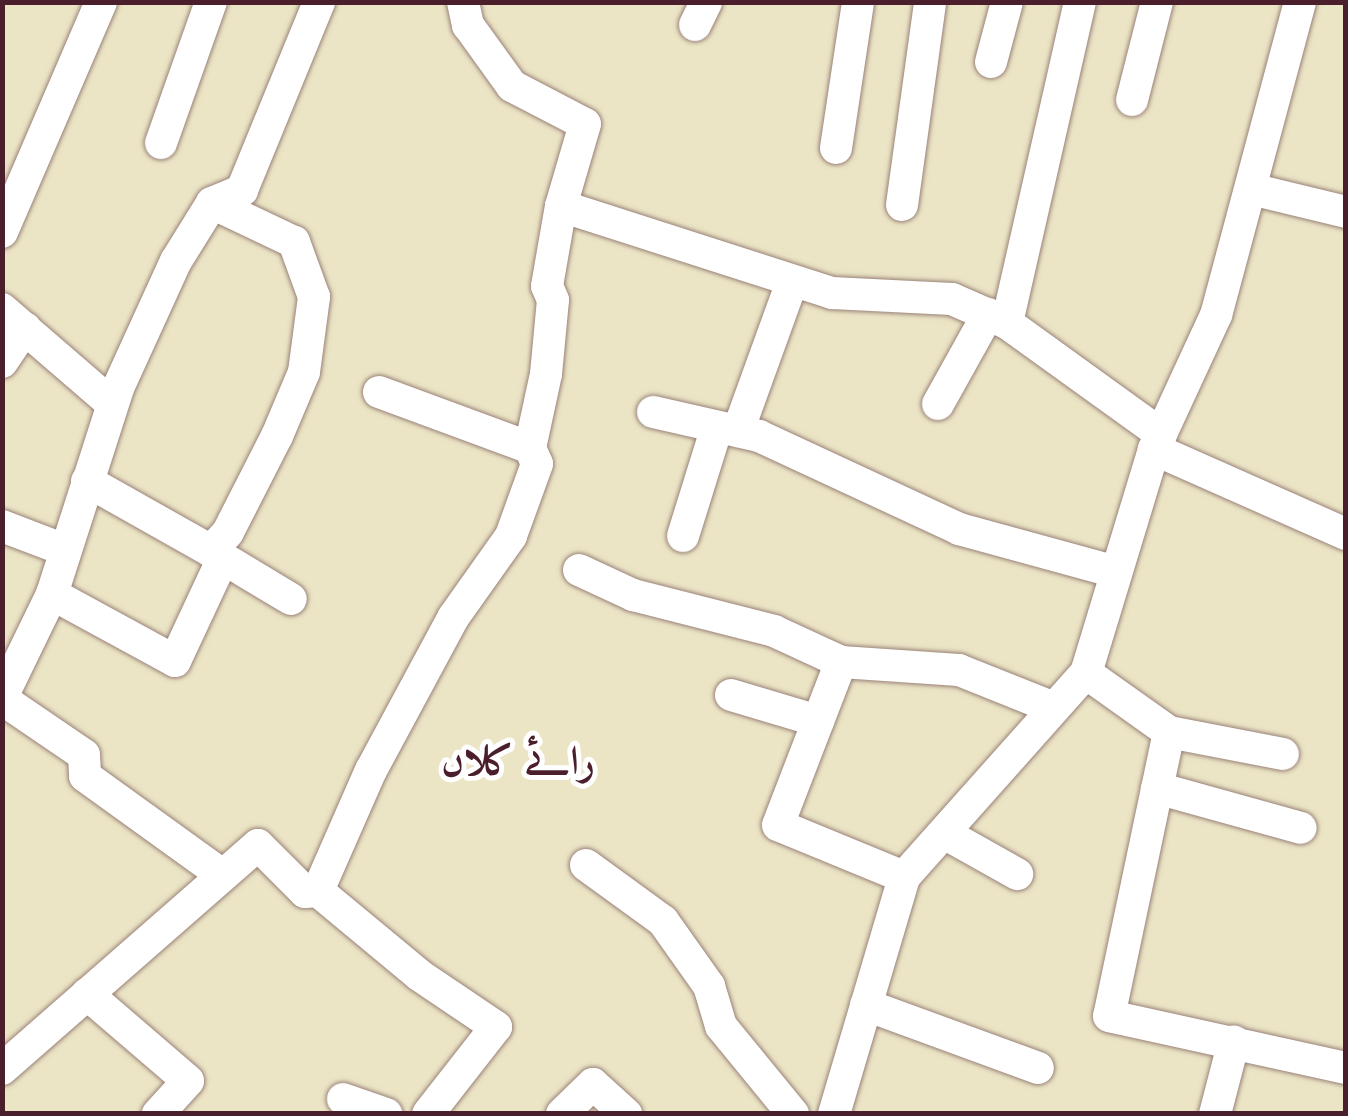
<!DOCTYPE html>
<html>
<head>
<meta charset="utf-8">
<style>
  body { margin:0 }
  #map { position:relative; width:1348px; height:1116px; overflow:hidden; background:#ebe4c5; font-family:"Libre Caslon Text",Amiri,serif }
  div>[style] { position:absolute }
  .roads { filter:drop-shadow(0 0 2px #9a8278) drop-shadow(0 0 2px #9a8278) }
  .street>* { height:32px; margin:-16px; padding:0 16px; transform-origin:16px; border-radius:16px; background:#fff }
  span { translate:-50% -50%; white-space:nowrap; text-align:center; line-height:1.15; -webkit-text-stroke:10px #fff; paint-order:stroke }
  .quarter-label { font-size:40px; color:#4a1f2b; font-weight:700 }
  .frame { position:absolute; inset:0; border:5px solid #4a1f2b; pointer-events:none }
</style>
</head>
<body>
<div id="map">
  <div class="roads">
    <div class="street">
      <i style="left:463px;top:2px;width:24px;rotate:78deg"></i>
      <i style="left:468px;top:25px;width:75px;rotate:54.2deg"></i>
      <i style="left:512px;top:86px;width:82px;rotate:27.5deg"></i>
      <i style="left:585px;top:124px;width:85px;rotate:106.3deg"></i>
      <i style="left:1300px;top:2px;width:324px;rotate:105deg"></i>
      <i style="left:1216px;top:315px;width:148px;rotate:114.8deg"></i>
      <i style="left:1154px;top:449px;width:210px;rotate:23.9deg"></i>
      <i style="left:695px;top:25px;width:25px;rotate:-64deg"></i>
      <i style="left:991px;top:62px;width:62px;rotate:-75.1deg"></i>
      <i style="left:1132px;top:100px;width:101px;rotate:-75.7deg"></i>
      <i style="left:161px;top:143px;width:150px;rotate:-70.5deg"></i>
      <i style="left:836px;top:148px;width:148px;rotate:-81.4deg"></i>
      <i style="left:1251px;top:189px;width:98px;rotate:13.6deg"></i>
      <i style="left:902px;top:205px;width:205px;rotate:-82.1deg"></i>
      <i style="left:2px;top:232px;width:250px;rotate:-66.7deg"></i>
      <i style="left:2px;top:309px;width:145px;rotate:40.8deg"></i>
      <i style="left:1007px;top:323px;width:329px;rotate:-77.2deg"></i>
      <i style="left:2px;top:362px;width:41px;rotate:-55.9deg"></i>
      <i style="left:379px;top:392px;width:161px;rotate:20.3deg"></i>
      <i style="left:530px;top:448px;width:17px;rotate:66deg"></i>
      <i style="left:537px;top:464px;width:77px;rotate:109.9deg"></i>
      <i style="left:511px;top:536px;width:100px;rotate:125.3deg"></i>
      <i style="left:453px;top:618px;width:173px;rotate:118.3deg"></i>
      <i style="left:371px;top:770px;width:132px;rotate:113.7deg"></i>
      <i style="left:318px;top:891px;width:131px;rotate:39.7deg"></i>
      <i style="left:419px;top:975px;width:93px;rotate:34deg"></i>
      <i style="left:496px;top:1027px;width:110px;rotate:128deg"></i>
      <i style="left:938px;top:404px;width:103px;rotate:-60.9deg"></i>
      <i style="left:653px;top:412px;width:109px;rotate:12.8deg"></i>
      <i style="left:759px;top:436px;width:221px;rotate:24.9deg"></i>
      <i style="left:959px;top:529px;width:163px;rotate:15.3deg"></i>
      <i style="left:738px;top:431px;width:158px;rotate:-70.1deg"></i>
      <i style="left:530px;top:448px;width:76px;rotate:-77.8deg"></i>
      <i style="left:546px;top:374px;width:74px;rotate:-84.6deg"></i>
      <i style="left:553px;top:300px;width:15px;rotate:-113deg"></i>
      <i style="left:547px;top:286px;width:81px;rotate:-80.1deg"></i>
      <i style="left:561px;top:206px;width:285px;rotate:17.8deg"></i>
      <i style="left:832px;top:293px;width:120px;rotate:2.9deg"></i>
      <i style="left:952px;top:299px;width:60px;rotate:23.6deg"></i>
      <i style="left:1007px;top:323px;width:190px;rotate:35.8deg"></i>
      <i style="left:87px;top:481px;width:142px;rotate:29.4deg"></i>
      <i style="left:211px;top:551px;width:25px;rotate:-48deg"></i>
      <i style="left:228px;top:532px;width:108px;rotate:-63deg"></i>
      <i style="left:277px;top:436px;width:69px;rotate:-67.1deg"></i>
      <i style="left:304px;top:372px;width:76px;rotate:-82.4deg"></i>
      <i style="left:314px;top:297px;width:59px;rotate:-110deg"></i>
      <i style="left:294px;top:242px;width:91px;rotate:-154.6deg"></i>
      <i style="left:2px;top:526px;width:67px;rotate:20.9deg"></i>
      <i style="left:683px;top:536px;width:114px;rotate:-72.7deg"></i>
      <i style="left:211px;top:551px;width:93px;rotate:31deg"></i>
      <i style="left:579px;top:570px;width:60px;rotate:24.8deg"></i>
      <i style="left:633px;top:595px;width:146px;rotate:14.3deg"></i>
      <i style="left:774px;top:631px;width:74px;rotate:24.8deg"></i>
      <i style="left:52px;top:594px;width:140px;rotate:28.6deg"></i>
      <i style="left:175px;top:661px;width:114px;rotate:-65deg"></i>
      <i style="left:1086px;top:673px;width:234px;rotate:-73.1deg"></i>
      <i style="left:731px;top:695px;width:91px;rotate:16.6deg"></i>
      <i style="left:2px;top:697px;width:114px;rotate:-64.1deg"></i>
      <i style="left:52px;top:594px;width:216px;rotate:-72.2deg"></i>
      <i style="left:118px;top:388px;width:140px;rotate:-65.5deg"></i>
      <i style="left:176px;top:261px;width:68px;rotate:-58.2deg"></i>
      <i style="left:212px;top:203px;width:33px;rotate:-23deg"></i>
      <i style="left:242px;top:190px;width:203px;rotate:-67.7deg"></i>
      <i style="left:2px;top:699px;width:99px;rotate:34.3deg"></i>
      <i style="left:84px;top:755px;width:21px;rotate:87deg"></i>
      <i style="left:85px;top:776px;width:168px;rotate:35.8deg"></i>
      <i style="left:1169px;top:732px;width:290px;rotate:101.9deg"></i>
      <i style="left:1109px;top:1016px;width:243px;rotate:12.4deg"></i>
      <i style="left:1157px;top:788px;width:149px;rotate:15.5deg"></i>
      <i style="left:944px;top:833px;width:84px;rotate:29.3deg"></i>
      <i style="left:586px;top:865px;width:95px;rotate:36deg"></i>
      <i style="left:663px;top:921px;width:80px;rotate:54.7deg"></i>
      <i style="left:709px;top:986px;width:42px;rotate:73.3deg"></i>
      <i style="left:721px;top:1026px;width:114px;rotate:50.7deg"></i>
      <i style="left:904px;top:877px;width:136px;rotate:-157.6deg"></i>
      <i style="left:778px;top:825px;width:175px;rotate:-68.9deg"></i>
      <i style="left:841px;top:662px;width:118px;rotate:3.9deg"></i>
      <i style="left:959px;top:670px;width:102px;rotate:21.8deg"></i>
      <i style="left:87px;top:994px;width:133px;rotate:40.7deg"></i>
      <i style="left:188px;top:1081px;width:45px;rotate:132.3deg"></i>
      <i style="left:866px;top:1005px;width:183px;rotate:20.1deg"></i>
      <i style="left:2px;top:1069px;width:340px;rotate:-41.2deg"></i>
      <i style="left:258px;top:845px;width:66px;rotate:45deg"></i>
      <i style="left:305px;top:892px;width:13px;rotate:-4deg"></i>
      <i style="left:343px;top:1099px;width:46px;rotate:19.2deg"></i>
      <i style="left:562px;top:1114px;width:43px;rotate:-44.1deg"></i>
      <i style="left:593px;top:1084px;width:45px;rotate:42.3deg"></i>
      <i style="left:834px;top:1114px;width:247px;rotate:-73.5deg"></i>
      <i style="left:904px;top:877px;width:273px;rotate:-48.3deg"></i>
      <i style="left:1086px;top:673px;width:102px;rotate:35.4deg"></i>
      <i style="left:1169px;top:732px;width:116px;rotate:10.9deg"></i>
      <i style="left:1215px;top:1114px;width:75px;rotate:-75.4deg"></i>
    </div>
  </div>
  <div class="quarter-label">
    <span style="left:518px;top:760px">رائے کلاں</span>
  </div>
  <div class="frame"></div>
</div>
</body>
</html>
